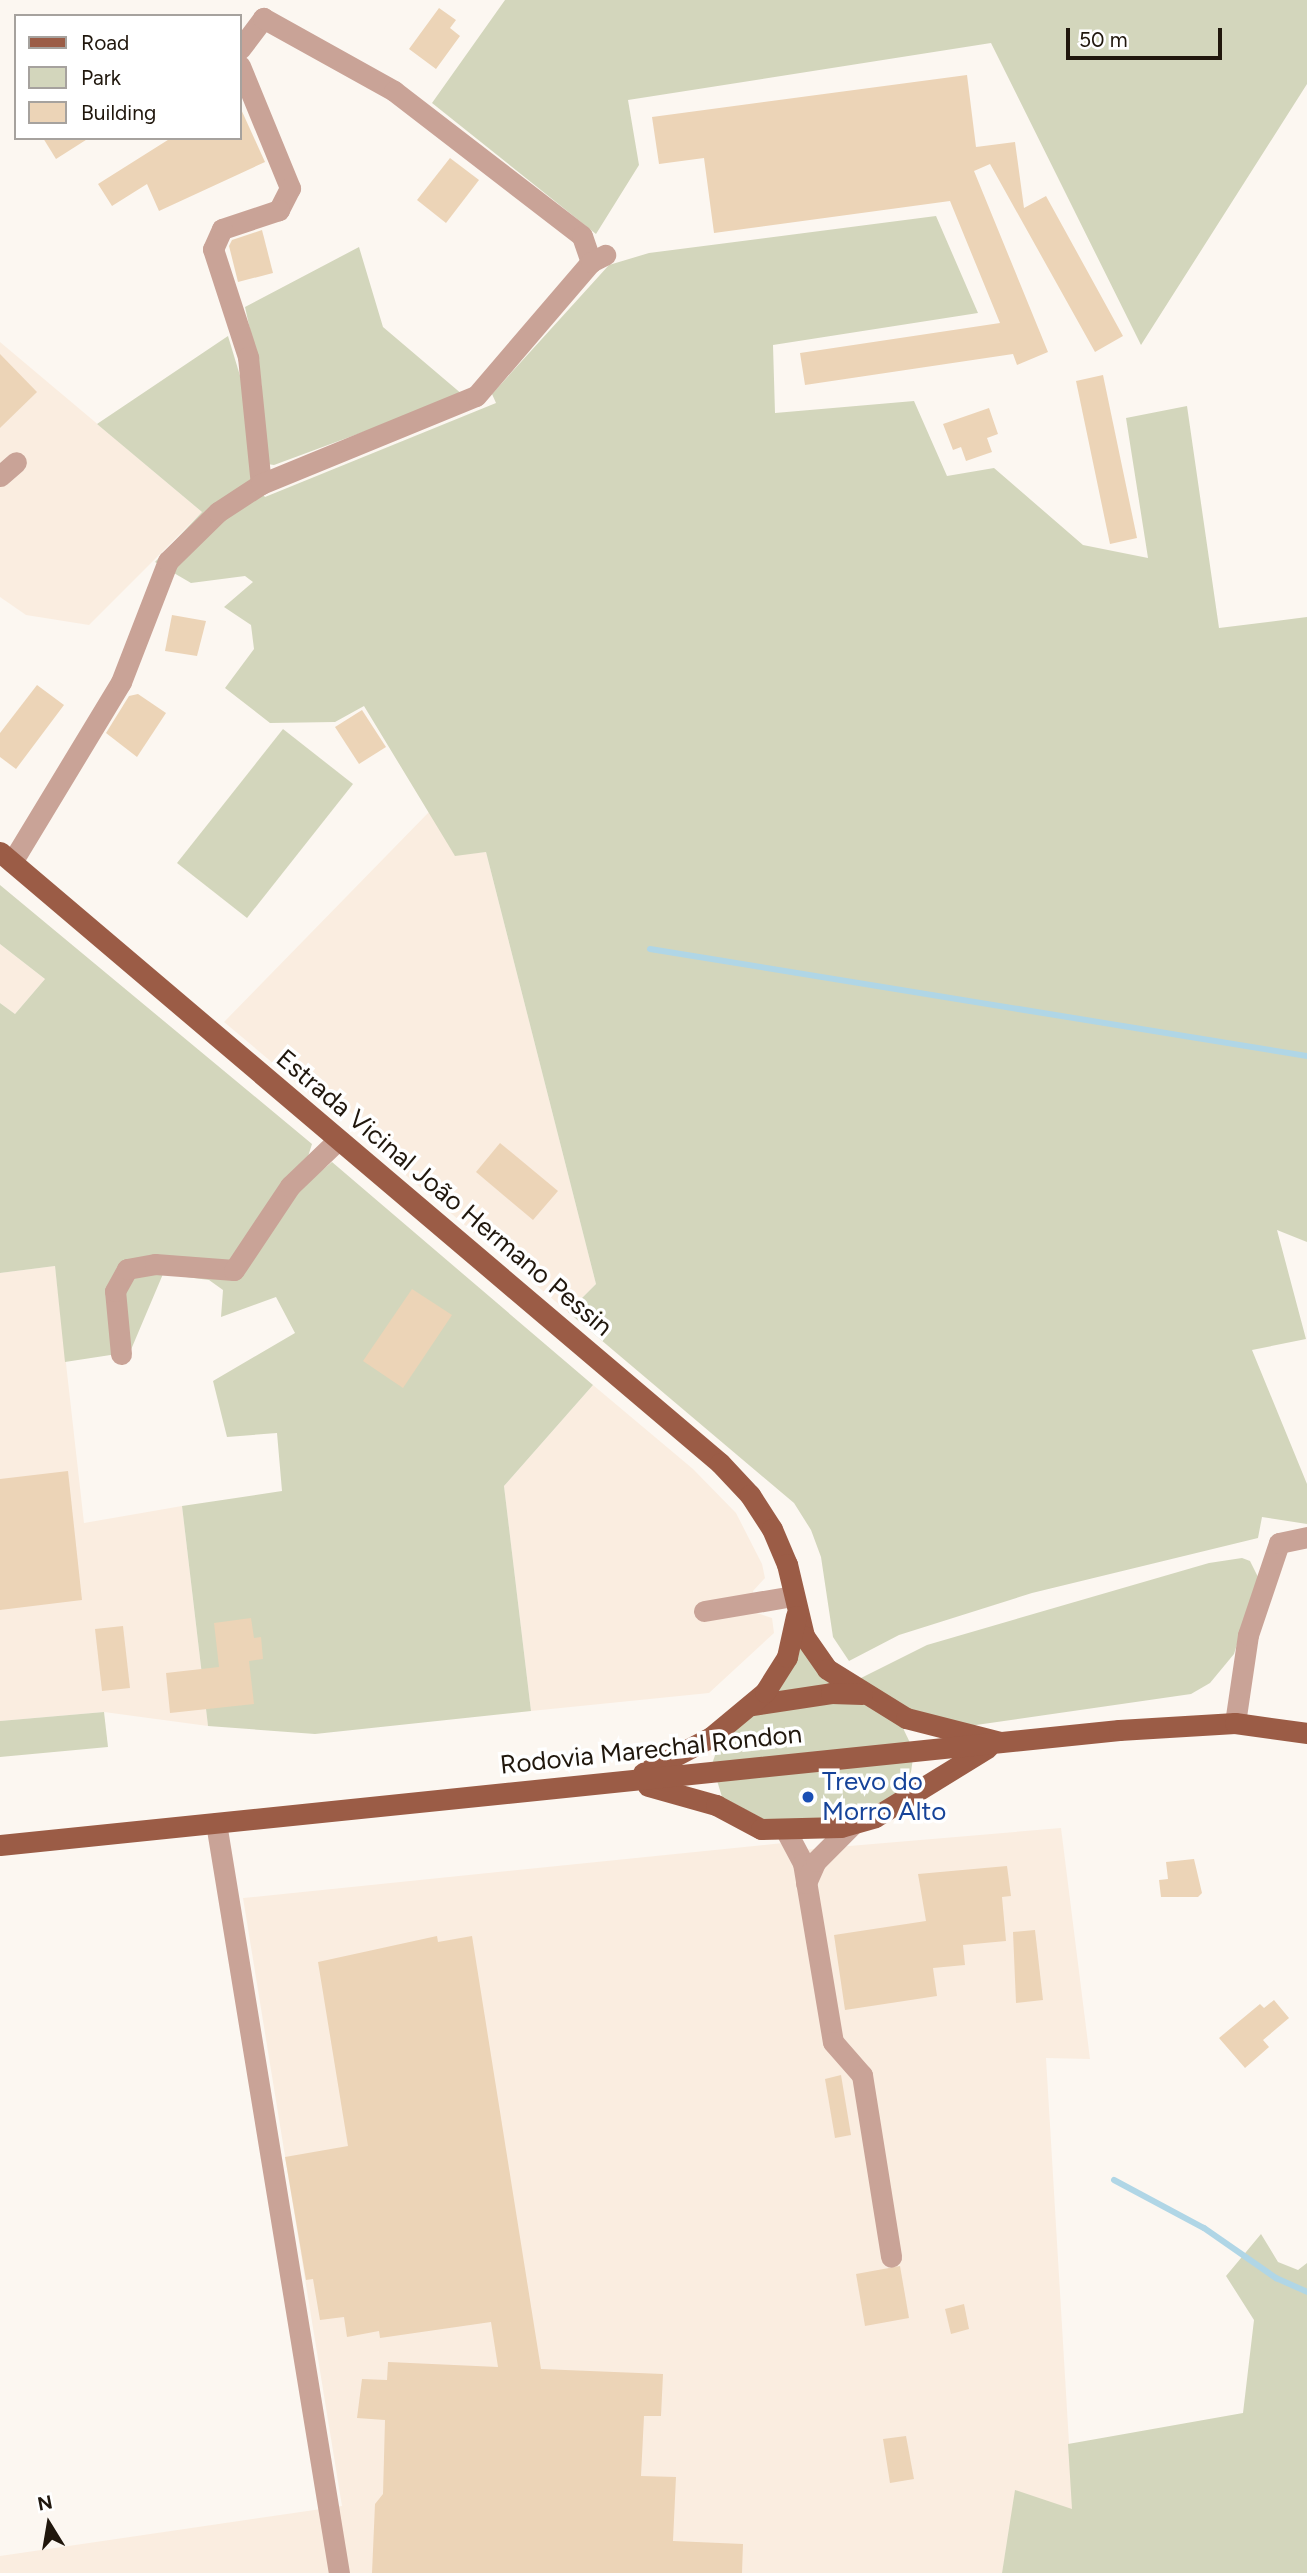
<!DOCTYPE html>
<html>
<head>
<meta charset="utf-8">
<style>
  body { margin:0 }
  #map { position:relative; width:1307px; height:2573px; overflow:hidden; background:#fcf7f1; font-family:Figtree,sans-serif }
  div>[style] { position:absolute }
  .built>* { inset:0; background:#faede0 }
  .green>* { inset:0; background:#d3d6bc }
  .stream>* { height:6px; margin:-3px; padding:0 3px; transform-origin:3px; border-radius:3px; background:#b0d6e6 }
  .building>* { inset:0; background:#ecd4b7 }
  .minor>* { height:21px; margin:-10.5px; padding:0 10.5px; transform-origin:10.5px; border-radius:10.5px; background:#c9a397 }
  .major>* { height:21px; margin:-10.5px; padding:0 10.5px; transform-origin:10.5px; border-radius:10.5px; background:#9b5c46 }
  .dots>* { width:19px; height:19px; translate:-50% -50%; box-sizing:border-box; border:4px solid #fff; border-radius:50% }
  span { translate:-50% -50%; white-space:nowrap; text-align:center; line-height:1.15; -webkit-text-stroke:7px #fff; paint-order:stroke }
  .street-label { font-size:26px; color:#20170d }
  .transit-label { font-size:26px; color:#164399 }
  .left { translate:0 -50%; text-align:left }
  .legend { position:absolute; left:14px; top:14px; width:228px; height:126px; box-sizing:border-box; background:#fff; border:2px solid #a6a29e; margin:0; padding:9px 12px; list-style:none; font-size:21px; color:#20170d }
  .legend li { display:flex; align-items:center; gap:14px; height:35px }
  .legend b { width:35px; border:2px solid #a6a29e }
  .north { position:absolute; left:14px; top:2489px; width:70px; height:70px; -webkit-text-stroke:5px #fff; paint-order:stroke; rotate:349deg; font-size:19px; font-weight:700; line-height:28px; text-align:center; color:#20170d }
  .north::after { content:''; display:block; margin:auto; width:24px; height:32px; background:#20170d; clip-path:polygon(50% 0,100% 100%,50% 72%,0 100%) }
  .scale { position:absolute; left:1066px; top:28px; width:156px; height:32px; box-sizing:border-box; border:4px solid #20170d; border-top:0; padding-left:9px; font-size:21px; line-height:24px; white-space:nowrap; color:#20170d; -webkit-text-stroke:5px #fff; paint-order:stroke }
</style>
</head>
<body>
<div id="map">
  <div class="built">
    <i style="clip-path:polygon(0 342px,202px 512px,89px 625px,26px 615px,0 597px)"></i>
    <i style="clip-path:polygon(429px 812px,455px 855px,486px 852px,596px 1284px,568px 1312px,370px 1145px,369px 1128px,329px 1094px,311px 1095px,224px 1022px)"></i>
    <i style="clip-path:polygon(0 944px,45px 979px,15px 1014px,0 1003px)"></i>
    <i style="clip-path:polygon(55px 1266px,84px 1523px,182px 1506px,208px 1726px,104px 1712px,0 1721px,0 1273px)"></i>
    <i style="clip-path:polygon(593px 1385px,693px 1469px,736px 1513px,762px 1564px,765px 1578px,753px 1591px,757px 1613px,772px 1618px,774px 1633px,709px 1693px,531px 1711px,504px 1486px)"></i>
    <i style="clip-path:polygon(1061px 1828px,1090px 2059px,1046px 2058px,1073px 2510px,1016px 2493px,1002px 2573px,0 2573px,0 2556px,342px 2506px,243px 1898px,783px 1843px,790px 1851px)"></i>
  </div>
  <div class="green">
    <i style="clip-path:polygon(505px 0,1307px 0,1307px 84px,1141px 345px,991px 43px,628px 100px,639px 165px,596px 234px,432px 103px)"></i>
    <i style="clip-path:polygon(936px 216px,978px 313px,773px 345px,775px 413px,914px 401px,947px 476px,994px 468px,1083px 545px,1148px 558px,1126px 418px,1187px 406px,1219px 628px,1307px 617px,1307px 1242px,1277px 1230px,1306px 1339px,1252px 1350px,1307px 1484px,1307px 1524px,1262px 1517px,1258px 1538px,1032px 1593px,899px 1635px,849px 1661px,833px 1637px,821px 1557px,811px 1530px,794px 1503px,568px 1312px,596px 1284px,486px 852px,455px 856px,364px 706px,335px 722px,270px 723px,225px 688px,254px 649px,251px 625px,224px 607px,253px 582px,245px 576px,191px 583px,155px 562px,202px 512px,97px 424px,228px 336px,244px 389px,253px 482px,265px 497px,496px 403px,492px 394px,609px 265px,649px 253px)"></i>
    <i style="clip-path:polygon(359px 247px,383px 327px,463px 395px,274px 465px,267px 464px,261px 380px,245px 307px)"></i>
    <i style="clip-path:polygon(283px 729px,353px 784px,247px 918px,177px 863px)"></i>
    <i style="clip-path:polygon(0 885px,312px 1144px,297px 1191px,332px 1162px,593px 1385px,504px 1486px,531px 1711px,315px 1734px,208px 1726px,182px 1506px,282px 1491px,277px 1433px,227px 1437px,213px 1381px,295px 1333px,276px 1297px,221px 1317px,223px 1290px,209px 1280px,163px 1274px,130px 1352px,65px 1362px,55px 1266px,0 1273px,0 1003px,15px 1014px,45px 979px,0 944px)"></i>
    <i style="clip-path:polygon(1242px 1558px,1250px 1561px,1258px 1577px,1234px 1654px,1210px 1683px,1191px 1694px,969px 1726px,923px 1718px,853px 1682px,927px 1645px,1209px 1563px)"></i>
    <i style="clip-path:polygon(799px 1639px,900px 1722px,914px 1751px,911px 1772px,899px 1794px,860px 1816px,776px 1826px,722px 1797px,712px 1764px,721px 1738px)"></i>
    <i style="clip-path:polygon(104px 1712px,108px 1747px,0 1757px,0 1721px)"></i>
    <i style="clip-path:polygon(1261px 2234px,1278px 2262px,1298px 2270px,1307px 2263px,1307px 2573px,1002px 2573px,1015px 2490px,1072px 2509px,1068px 2444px,1243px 2413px,1254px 2320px,1226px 2276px)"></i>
  </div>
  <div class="stream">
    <i style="left:650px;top:949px;width:666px;rotate:9.25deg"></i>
    <i style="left:1114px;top:2180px;width:102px;rotate:28.1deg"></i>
    <i style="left:1204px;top:2228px;width:88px;rotate:34.8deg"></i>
    <i style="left:1276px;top:2278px;width:34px;rotate:24deg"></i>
  </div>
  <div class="building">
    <i style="clip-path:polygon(439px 8px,456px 20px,450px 28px,460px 36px,436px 69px,409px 49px)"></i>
    <i style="clip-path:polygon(967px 75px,976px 147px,1015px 142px,1024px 208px,1046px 196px,1123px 336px,1095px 352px,990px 164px,974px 171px,1048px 352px,1017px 365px,1013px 354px,805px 385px,800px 353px,1000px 323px,950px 201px,714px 233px,704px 158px,659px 164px,652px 117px)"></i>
    <i style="clip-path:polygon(240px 107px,265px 162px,159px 211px,147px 184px,112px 206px,98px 184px,171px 138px,240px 138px)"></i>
    <i style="clip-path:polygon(43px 138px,89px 138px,56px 159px)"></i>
    <i style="clip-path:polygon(450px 158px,479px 180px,446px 223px,417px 200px)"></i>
    <i style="clip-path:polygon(262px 230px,273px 273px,238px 282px,229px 246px,232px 240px)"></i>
    <i style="clip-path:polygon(0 354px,37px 392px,0 428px)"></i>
    <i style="clip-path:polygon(1103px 375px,1137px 538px,1110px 544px,1076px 381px)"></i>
    <i style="clip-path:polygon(989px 408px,998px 434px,987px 438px,992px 452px,966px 461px,961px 447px,953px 450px,943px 424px)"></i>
    <i style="clip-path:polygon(172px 615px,206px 621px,197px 656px,165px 651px)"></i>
    <i style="clip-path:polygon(37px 685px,64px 705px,16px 769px,0 757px,0 733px)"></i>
    <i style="clip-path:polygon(138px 694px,166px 713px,137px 757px,106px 733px,129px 696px)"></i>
    <i style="clip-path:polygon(362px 710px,386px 747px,359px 764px,335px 727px)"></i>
    <i style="clip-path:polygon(500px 1143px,558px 1191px,533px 1220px,476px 1172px)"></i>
    <i style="clip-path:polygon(412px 1289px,452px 1315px,403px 1388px,363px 1361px)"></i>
    <i style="clip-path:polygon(68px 1471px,82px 1600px,0 1610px,0 1479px)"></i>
    <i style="clip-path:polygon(251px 1618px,254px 1638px,261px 1637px,263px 1659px,249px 1661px,254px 1704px,170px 1713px,166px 1673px,219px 1667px,214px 1623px)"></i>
    <i style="clip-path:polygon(123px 1626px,130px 1688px,102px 1691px,95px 1629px)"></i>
    <i style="clip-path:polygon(1194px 1859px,1202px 1893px,1198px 1897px,1161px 1897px,1159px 1880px,1168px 1879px,1166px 1862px)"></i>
    <i style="clip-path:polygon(1007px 1866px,1011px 1896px,1002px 1897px,1006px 1941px,963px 1945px,965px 1965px,933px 1968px,937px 1996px,845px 2010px,834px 1935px,926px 1921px,918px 1874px)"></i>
    <i style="clip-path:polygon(1035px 1930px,1043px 2000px,1016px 2003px,1013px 1932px)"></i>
    <i style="clip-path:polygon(437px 1936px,438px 1942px,472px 1936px,541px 2369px,663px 2374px,661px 2416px,644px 2416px,641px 2476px,676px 2477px,673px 2541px,743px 2544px,742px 2573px,372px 2573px,375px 2504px,383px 2494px,385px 2420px,357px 2418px,362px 2379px,387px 2380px,388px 2362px,498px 2367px,491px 2322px,380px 2338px,379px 2331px,347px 2337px,344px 2317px,320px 2320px,313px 2279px,306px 2280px,285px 2157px,348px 2146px,318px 1962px)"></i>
    <i style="clip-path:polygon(1274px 2000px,1289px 2018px,1263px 2040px,1269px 2047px,1245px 2068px,1219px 2038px,1260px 2004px,1264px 2008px)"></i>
    <i style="clip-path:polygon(841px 2075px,851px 2135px,835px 2138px,825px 2079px)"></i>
    <i style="clip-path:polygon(900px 2266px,909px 2318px,865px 2326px,856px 2274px)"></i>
    <i style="clip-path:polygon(964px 2304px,969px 2329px,951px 2334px,945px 2309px)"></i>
    <i style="clip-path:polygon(906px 2436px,914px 2479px,890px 2483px,883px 2439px)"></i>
  </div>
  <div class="minor">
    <i style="left:240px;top:49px;width:39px;rotate:-53deg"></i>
    <i style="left:263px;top:18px;width:150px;rotate:29.1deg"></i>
    <i style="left:394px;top:91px;width:237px;rotate:37.6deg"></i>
    <i style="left:582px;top:236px;width:28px;rotate:71deg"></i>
    <i style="left:240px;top:66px;width:132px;rotate:67.7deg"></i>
    <i style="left:290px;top:188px;width:25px;rotate:117deg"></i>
    <i style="left:279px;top:210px;width:60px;rotate:161.6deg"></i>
    <i style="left:222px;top:229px;width:22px;rotate:114deg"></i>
    <i style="left:213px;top:249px;width:114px;rotate:72deg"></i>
    <i style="left:248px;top:357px;width:128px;rotate:84.2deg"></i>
    <i style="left:0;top:476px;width:21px;rotate:-41deg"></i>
    <i style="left:12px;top:862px;width:210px;rotate:-58.8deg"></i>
    <i style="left:121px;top:682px;width:130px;rotate:-68.8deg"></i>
    <i style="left:168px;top:561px;width:70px;rotate:-44.4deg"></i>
    <i style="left:218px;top:512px;width:51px;rotate:-33.1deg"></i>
    <i style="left:261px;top:484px;width:232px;rotate:-22.3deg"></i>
    <i style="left:476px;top:396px;width:177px;rotate:-49.4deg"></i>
    <i style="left:591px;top:262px;width:16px;rotate:-27deg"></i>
    <i style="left:121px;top:1354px;width:63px;rotate:-95.4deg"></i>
    <i style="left:115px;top:1291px;width:25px;rotate:-61deg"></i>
    <i style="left:127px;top:1269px;width:28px;rotate:-10deg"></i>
    <i style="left:155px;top:1264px;width:79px;rotate:4.3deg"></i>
    <i style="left:234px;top:1270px;width:101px;rotate:-56.3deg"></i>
    <i style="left:290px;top:1186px;width:65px;rotate:-43.8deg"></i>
    <i style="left:704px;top:1611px;width:90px;rotate:-9.6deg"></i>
    <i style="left:1235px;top:1723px;width:89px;rotate:-81.6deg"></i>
    <i style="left:1248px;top:1635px;width:97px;rotate:-71.4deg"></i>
    <i style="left:1279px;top:1543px;width:29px;rotate:-12deg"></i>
    <i style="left:216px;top:1823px;width:760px;rotate:80.69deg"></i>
    <i style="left:786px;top:1831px;width:36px;rotate:62deg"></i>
    <i style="left:803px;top:1863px;width:181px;rotate:80.5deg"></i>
    <i style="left:833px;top:2042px;width:44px;rotate:48.7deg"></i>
    <i style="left:862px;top:2075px;width:184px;rotate:80.9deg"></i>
    <i style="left:806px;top:1883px;width:24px;rotate:-66deg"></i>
    <i style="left:816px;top:1861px;width:51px;rotate:-45deg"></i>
  </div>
  <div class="major">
    <i style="left:0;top:852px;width:944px;rotate:40.32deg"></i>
    <i style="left:720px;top:1463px;width:44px;rotate:46.8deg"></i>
    <i style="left:750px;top:1495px;width:40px;rotate:57.1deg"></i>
    <i style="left:772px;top:1529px;width:38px;rotate:67deg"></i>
    <i style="left:787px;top:1564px;width:74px;rotate:76.7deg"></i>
    <i style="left:804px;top:1636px;width:40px;rotate:55.1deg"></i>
    <i style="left:827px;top:1669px;width:93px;rotate:31.8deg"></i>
    <i style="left:906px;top:1718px;width:97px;rotate:14.3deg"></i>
    <i style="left:752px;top:1705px;width:80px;rotate:-8.6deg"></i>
    <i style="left:831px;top:1693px;width:31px;rotate:2deg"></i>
    <i style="left:643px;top:1773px;width:77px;rotate:-27.9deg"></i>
    <i style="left:711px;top:1737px;width:70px;rotate:-39.8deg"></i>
    <i style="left:765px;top:1692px;width:41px;rotate:-57.8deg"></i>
    <i style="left:787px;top:1657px;width:42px;rotate:-77.6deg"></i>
    <i style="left:648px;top:1786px;width:71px;rotate:15.6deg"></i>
    <i style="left:716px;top:1805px;width:51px;rotate:28.1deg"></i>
    <i style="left:761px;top:1829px;width:80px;rotate:-1.4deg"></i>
    <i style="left:841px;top:1827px;width:35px;rotate:-16deg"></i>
    <i style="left:875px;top:1817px;width:132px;rotate:-31.6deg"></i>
    <i style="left:0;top:1845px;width:1125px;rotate:-5.87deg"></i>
    <i style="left:1119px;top:1730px;width:116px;rotate:-3.5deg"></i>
    <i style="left:1235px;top:1723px;width:73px;rotate:7.9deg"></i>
  </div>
  <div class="dots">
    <i style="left:808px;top:1797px;background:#1a4fb4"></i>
  </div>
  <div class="street-label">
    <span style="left:444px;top:1193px;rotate:40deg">Estrada Vicinal João Hermano Pessin</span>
    <span style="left:651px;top:1750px;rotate:-6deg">Rodovia Marechal Rondon</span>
  </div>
  <div class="transit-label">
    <span class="left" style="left:822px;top:1797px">Trevo do<br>Morro Alto</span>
  </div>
  <ul class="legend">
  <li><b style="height:9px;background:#9b5c46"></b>Road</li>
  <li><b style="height:19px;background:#d3d6bc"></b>Park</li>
  <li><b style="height:19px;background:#ecd4b7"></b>Building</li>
  </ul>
  <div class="north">N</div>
  <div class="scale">50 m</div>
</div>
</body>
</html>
